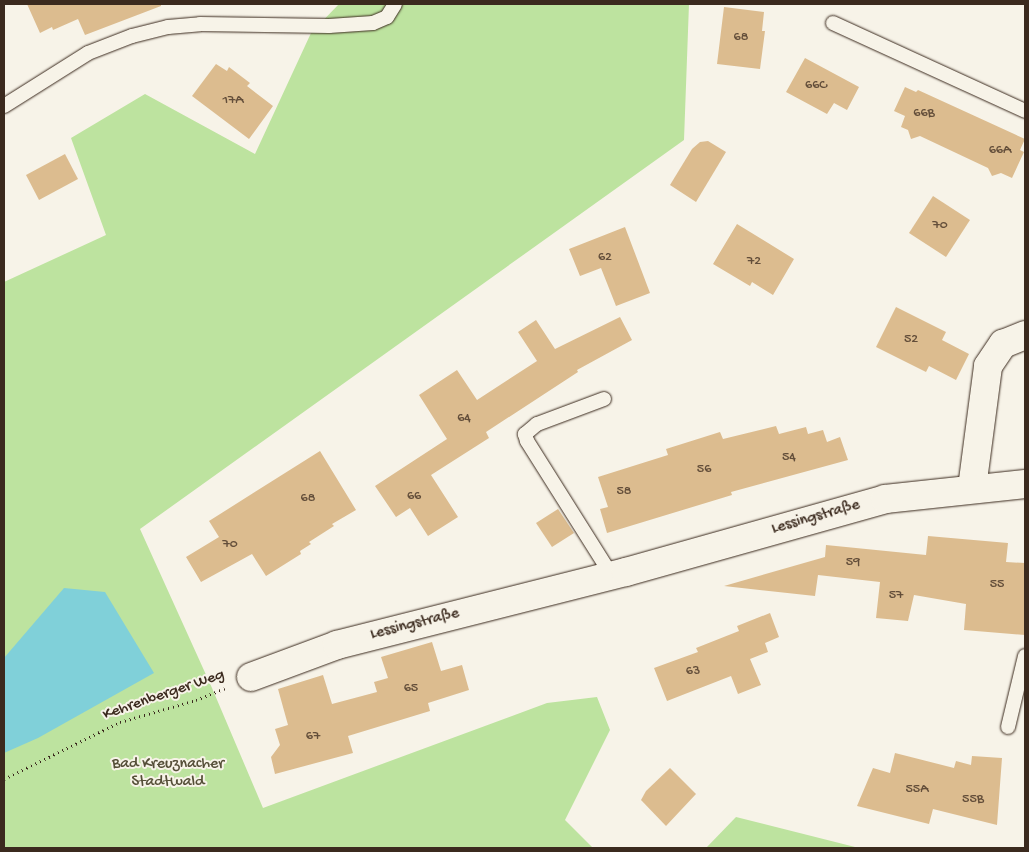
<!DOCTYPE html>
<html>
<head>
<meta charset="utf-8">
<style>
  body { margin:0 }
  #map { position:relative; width:1029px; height:852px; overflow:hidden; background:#f7f3e8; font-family:"Gochi Hand",sans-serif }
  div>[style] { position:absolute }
  .green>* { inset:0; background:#bde39f }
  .water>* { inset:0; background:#80d0d9 }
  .building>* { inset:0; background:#dcbc8f }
  .path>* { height:3px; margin-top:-1.5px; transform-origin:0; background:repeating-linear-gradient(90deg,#3b2a1e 0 1px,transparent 0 5px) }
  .roads { filter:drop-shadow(0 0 1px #3b2a1e) drop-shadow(0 0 1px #3b2a1e) }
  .service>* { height:14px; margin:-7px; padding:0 7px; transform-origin:7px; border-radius:7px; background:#f7f3e8 }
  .minor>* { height:28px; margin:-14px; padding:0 14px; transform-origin:14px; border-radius:14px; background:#f7f3e8 }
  span { translate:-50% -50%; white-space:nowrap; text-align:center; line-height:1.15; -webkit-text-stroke:4px #f7f3e8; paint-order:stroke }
  .number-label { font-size:14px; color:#634e3a }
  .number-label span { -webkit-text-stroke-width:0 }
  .street-label { font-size:16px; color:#3b2a1e }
  .park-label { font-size:16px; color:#554f38 }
  .frame { position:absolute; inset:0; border:5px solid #3b2a1e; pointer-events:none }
</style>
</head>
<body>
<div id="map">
  <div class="green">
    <i style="clip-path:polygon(339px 4px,689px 4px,684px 140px,140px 529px,212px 688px,263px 808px,547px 703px,597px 697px,610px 730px,565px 820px,593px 848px,4px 848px,4px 282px,106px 235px,71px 138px,145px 94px,255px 154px,311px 33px)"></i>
    <i style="clip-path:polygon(736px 817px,859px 848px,706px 848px)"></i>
  </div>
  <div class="water">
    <i style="clip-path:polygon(64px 588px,105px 592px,154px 673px,38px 738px,4px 753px,4px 658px)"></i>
  </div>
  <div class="building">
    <i style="clip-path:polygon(27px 4px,161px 4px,161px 6px,85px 35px,78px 19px,53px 30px,52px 27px,40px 33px)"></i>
    <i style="clip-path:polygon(724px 7px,764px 12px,762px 31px,765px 31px,760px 69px,717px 64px)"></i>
    <i style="clip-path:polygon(805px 58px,859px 87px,847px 110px,834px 103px,827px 114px,786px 92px)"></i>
    <i style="clip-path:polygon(216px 64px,227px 71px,229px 67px,250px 83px,247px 86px,273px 106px,249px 139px,192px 96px)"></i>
    <i style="clip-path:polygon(905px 87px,916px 92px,918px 90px,1025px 139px,1020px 150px,1024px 152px,1012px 178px,1001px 173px,992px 176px,988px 168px,920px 136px,911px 139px,908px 130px,901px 127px,905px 116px,894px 111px)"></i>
    <i style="clip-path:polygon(708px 141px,726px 152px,696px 202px,670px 185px,692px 149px,700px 142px)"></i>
    <i style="clip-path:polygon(65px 154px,78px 179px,39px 200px,26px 175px)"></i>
    <i style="clip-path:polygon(933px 196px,970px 220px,946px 257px,909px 233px)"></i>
    <i style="clip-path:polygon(737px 224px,794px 259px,773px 295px,752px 282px,750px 286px,713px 264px)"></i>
    <i style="clip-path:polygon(625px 227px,650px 293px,616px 306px,601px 268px,580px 276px,569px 249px)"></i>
    <i style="clip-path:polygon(896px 307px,946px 332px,942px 340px,969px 354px,956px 380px,929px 366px,926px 372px,876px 347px)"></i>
    <i style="clip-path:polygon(620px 317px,632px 340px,577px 370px,578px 372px,486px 432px,489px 438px,431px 475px,458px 517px,428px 536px,410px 508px,396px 517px,375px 486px,447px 439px,419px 395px,457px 370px,477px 400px,537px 361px,518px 332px,536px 320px,555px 349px)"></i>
    <i style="clip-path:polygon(776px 426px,779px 434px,806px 427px,808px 434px,823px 430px,827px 442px,840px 437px,848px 460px,731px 492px,732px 495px,607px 533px,600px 509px,608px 507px,598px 477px,668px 455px,666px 449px,720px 432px,723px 439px)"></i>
    <i style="clip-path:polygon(320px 451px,356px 510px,332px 524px,334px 526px,309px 542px,311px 544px,300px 551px,301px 554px,266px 576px,252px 554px,201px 582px,186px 557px,219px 537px,209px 521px)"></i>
    <i style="clip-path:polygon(558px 509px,574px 533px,552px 547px,536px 523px)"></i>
    <i style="clip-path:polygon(928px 536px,1008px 543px,1006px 562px,1025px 563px,1025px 635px,964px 630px,966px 604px,914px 595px,908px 621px,876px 618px,880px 582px,818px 575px,815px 596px,724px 586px,825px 557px,826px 545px,926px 555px)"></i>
    <i style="clip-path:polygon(770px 613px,779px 637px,765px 643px,768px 652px,750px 659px,761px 685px,738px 694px,731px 676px,667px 701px,654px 668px,698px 652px,696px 648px,739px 631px,737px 626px)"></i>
    <i style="clip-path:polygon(432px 642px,441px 671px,462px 665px,469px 690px,428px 703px,430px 711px,348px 736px,353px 753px,275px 774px,271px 757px,280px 745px,275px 729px,288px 725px,278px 689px,323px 675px,332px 704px,377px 692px,374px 682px,388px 678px,381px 657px)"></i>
    <i style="clip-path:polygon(895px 753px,954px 768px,956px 761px,971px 765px,972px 756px,1002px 758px,997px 825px,933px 809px,929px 824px,857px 806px,873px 768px,890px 773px)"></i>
    <i style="clip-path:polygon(670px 768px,696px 794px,666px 826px,641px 800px,646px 791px)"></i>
  </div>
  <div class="path">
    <i style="left:4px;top:779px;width:129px;rotate:-26.2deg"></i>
    <i style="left:120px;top:722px;width:79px;rotate:-16.1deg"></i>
    <i style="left:196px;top:700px;width:31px;rotate:-22deg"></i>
  </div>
  <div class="roads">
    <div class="service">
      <i style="left:833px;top:23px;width:211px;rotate:24.6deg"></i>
      <i style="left:4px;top:106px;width:99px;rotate:-32.2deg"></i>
      <i style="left:88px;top:53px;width:47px;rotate:-21.1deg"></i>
      <i style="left:132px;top:36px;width:37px;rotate:-14deg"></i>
      <i style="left:168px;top:27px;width:32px;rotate:-5deg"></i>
      <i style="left:200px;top:24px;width:129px;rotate:0.9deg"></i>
      <i style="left:329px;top:26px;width:44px;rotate:-3.9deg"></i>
      <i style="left:373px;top:23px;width:15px;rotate:-23deg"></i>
      <i style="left:387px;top:17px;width:15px;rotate:-58deg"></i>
      <i style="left:604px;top:399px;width:72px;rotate:159.5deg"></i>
      <i style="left:537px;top:424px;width:16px;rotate:140deg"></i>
      <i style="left:525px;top:434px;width:7px;rotate:74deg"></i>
      <i style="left:527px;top:441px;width:160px;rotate:57.8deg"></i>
      <i style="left:1008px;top:727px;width:73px;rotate:-76.5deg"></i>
    </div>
    <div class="minor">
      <i style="left:972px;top:488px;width:123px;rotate:-82.5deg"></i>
      <i style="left:988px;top:366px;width:27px;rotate:-56deg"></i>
      <i style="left:1003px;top:344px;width:24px;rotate:-22deg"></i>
      <i style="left:251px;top:677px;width:92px;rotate:-20.4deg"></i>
      <i style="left:337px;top:645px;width:298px;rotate:-14.2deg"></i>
      <i style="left:626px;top:572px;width:269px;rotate:-15.7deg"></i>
      <i style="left:885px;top:499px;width:141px;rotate:-6.1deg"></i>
    </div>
  </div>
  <div class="number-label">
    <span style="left:741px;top:38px">68</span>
    <span style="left:816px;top:86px">66C</span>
    <span style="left:233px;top:101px">17A</span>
    <span style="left:924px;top:114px">66B</span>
    <span style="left:1000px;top:151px">66A</span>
    <span style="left:940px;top:226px">70</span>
    <span style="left:605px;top:258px">62</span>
    <span style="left:754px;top:262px">72</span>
    <span style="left:911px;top:340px">52</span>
    <span style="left:464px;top:419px">64</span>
    <span style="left:789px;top:458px">54</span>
    <span style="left:704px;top:470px">56</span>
    <span style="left:624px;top:492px">58</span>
    <span style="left:414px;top:497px">66</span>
    <span style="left:308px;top:499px">68</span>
    <span style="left:230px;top:545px">70</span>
    <span style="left:853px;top:563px">59</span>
    <span style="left:997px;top:585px">55</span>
    <span style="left:896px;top:596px">57</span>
    <span style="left:693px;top:672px">63</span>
    <span style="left:411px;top:689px">65</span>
    <span style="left:313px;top:737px">67</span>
    <span style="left:917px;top:790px">55A</span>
    <span style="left:973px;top:800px">55B</span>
  </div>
  <div class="street-label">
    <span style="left:816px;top:518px;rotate:-16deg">Lessingstraße</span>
    <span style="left:415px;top:625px;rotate:-14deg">Lessingstraße</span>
    <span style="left:164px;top:696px;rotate:-19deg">Kehrenberger Weg</span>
  </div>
  <div class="park-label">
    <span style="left:168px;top:774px">Bad Kreuznacher<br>Stadtwald</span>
  </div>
  <div class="frame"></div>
</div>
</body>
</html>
